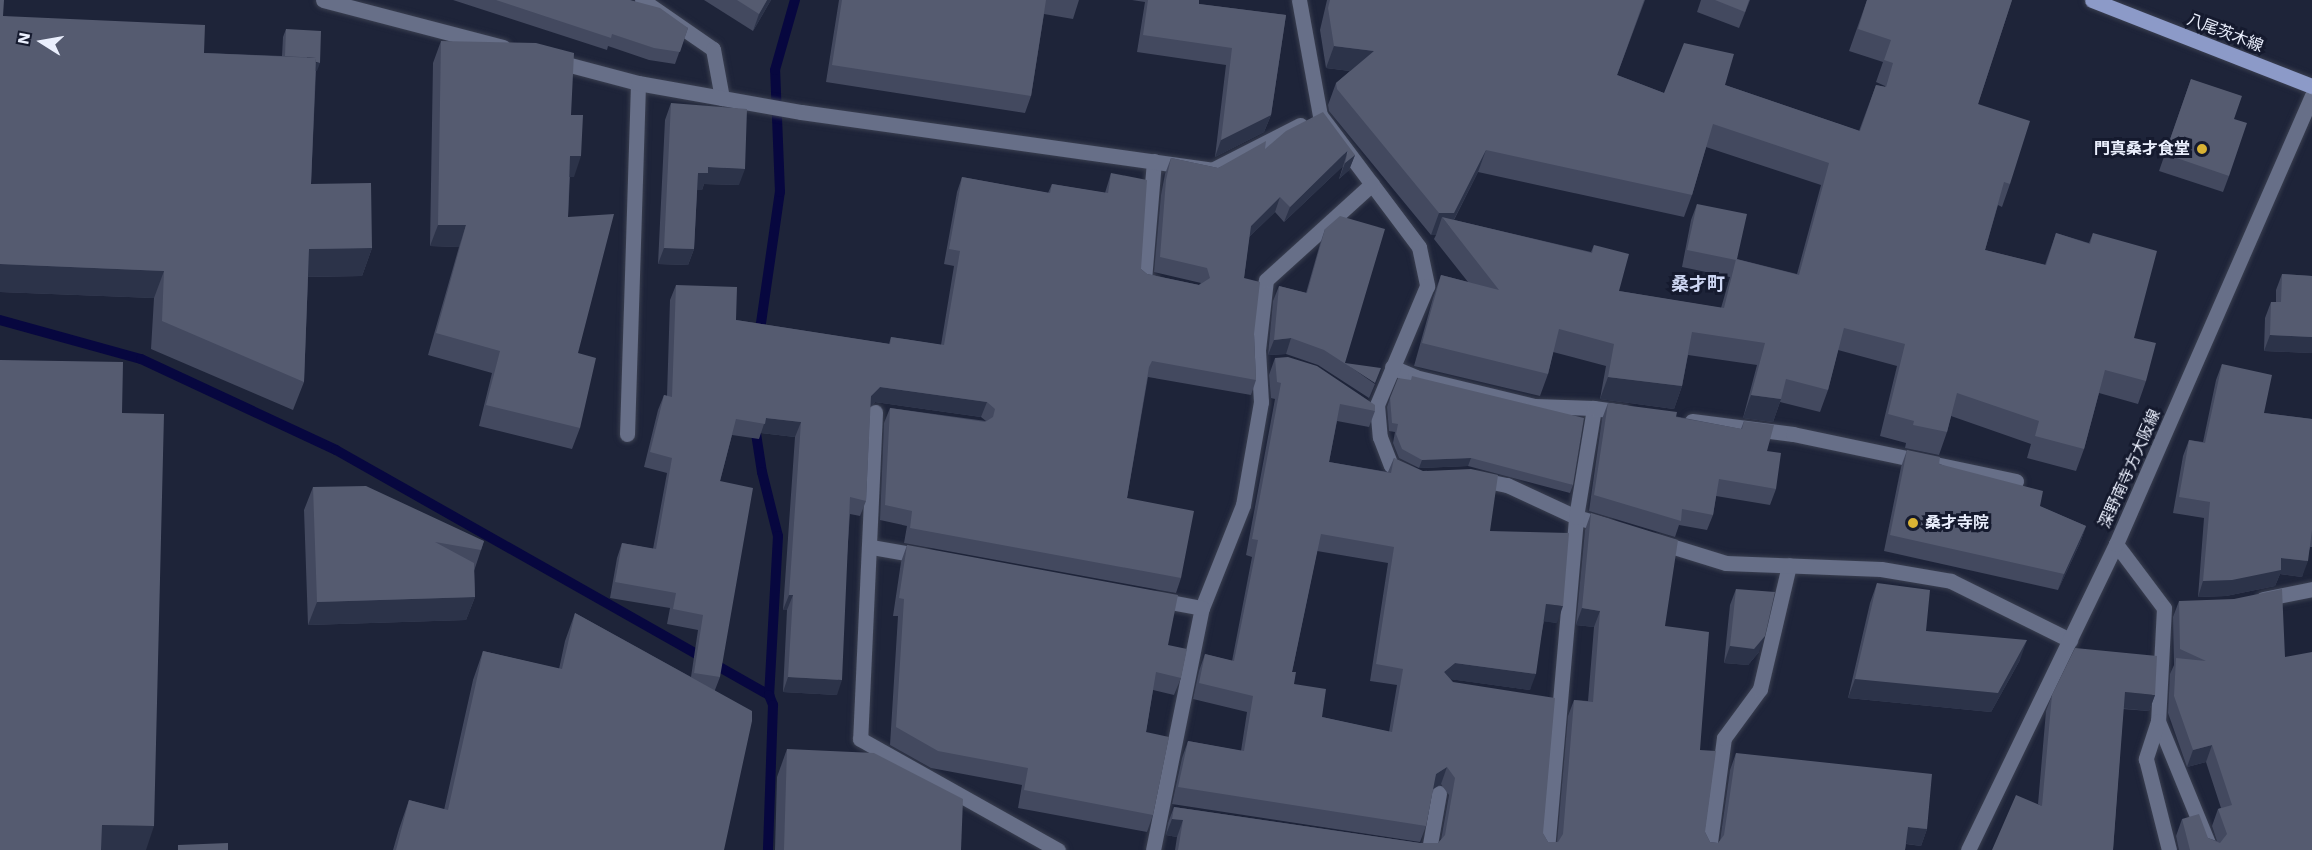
<!DOCTYPE html>
<html>
<head>
<meta charset="utf-8">
<style>
  body { margin:0 }
  #map { position:relative; width:2312px; height:850px; overflow:hidden; background:#1e2439; font-family:"Work Sans","Noto Sans JP",sans-serif }
  div>[style] { position:absolute }
  .stream>* { height:10px; margin:-5px; padding:0 5px; transform-origin:5px; border-radius:5px; background:#07073f }
  .roads { filter:drop-shadow(0 0 2px #3a3f50) drop-shadow(0 0 2px #3a3f50) }
  .lane>* { height:15px; margin:-7.5px; padding:0 7.5px; transform-origin:7.5px; border-radius:7.5px; background:#676f88 }
  .street>* { height:15px; margin:-7.5px; padding:0 7.5px; transform-origin:7.5px; border-radius:7.5px; background:#676f88 }
  .secondary>* { height:15px; margin:-7.5px; padding:0 7.5px; transform-origin:7.5px; border-radius:7.5px; background:#676f88 }
  .primary>* { height:15px; margin:-7.5px; padding:0 7.5px; transform-origin:7.5px; border-radius:7.5px; background:#8c9ac8 }
  .wall>* { inset:0; background:#43495f }
  .shaded-wall>* { inset:0; background:#2c3349 }
  .building>* { inset:0; background:#555b70 }
  .dots>* { width:16px; height:16px; translate:-50% -50%; box-sizing:border-box; border:3px solid #151a2e; border-radius:50% }
  span { translate:-50% -50%; white-space:nowrap; text-align:center; line-height:1.15; -webkit-text-stroke:6px #151a2e; paint-order:stroke }
  .street-label { font-size:16px; color:#eaeffd }
  .poi-label { font-size:16px; color:#eaeffd; font-weight:700 }
  .right { translate:-100% -50%; text-align:right }
  .left { translate:0 -50%; text-align:left }
  .neighbourhood-label { font-size:18px; color:#cdd6f2; font-weight:700 }
  .north { position:absolute; left:12px; top:12px; width:60px; height:60px; -webkit-text-stroke:4px #151a2e; paint-order:stroke; rotate:281deg; font-size:16px; font-weight:700; line-height:24px; text-align:center; color:#eaeffd }
  .north::after { content:''; display:block; margin:auto; width:21px; height:27px; background:#eaeffd; clip-path:polygon(50% 0,100% 100%,50% 72%,0 100%) }
</style>
</head>
<body>
<div id="map">
  <div class="stream">
    <i style="left:0;top:320px;width:146px;rotate:15.5deg"></i>
    <i style="left:141px;top:359px;width:215px;rotate:25deg"></i>
    <i style="left:336px;top:450px;width:498px;rotate:29.5deg"></i>
    <i style="left:759px;top:337px;width:147px;rotate:-81.8deg"></i>
    <i style="left:780px;top:192px;width:122px;rotate:-92.3deg"></i>
    <i style="left:775px;top:70px;width:73px;rotate:-74.1deg"></i>
    <i style="left:755px;top:427px;width:46px;rotate:81.2deg"></i>
    <i style="left:762px;top:472px;width:66px;rotate:76deg"></i>
    <i style="left:778px;top:536px;width:159px;rotate:93.2deg"></i>
    <i style="left:769px;top:695px;width:11px;rotate:68deg"></i>
    <i style="left:773px;top:705px;width:145px;rotate:92deg"></i>
  </div>
  <div class="roads">
    <div class="lane">
      <i style="left:1154px;top:161px;width:119px;rotate:94.8deg"></i>
      <i style="left:1144px;top:280px;width:10px;rotate:17deg"></i>
      <i style="left:1392px;top:367px;width:25px;rotate:23deg"></i>
      <i style="left:1415px;top:377px;width:123px;rotate:13.6deg"></i>
      <i style="left:1535px;top:406px;width:59px;rotate:1.9deg"></i>
      <i style="left:627px;top:434px;width:351px;rotate:-88.2deg"></i>
      <i style="left:1429px;top:850px;width:58px;rotate:-80deg"></i>
      <i style="left:1709px;top:850px;width:113px;rotate:-82.4deg"></i>
      <i style="left:1724px;top:738px;width:61px;rotate:-53.7deg"></i>
      <i style="left:1760px;top:689px;width:127px;rotate:-76.8deg"></i>
    </div>
    <div class="street">
      <i style="left:323px;top:0;width:186px;rotate:14.6deg"></i>
      <i style="left:642px;top:0;width:86px;rotate:34.6deg"></i>
      <i style="left:713px;top:49px;width:50px;rotate:79.6deg"></i>
      <i style="left:1299px;top:0;width:117px;rotate:79.7deg"></i>
      <i style="left:1320px;top:115px;width:165px;rotate:53.1deg"></i>
      <i style="left:1419px;top:247px;width:40px;rotate:78deg"></i>
      <i style="left:1427px;top:286px;width:129px;rotate:112.8deg"></i>
      <i style="left:1377px;top:405px;width:32px;rotate:85deg"></i>
      <i style="left:1380px;top:437px;width:30px;rotate:69deg"></i>
      <i style="left:1391px;top:465px;width:18px;rotate:27deg"></i>
      <i style="left:555px;top:61px;width:86px;rotate:14.8deg"></i>
      <i style="left:638px;top:83px;width:166px;rotate:10.1deg"></i>
      <i style="left:801px;top:112px;width:415px;rotate:8deg"></i>
      <i style="left:1212px;top:170px;width:99px;rotate:-27.1deg"></i>
      <i style="left:875px;top:412px;width:327px;rotate:92.6deg"></i>
      <i style="left:860px;top:739px;width:227px;rotate:29.3deg"></i>
      <i style="left:1692px;top:421px;width:102px;rotate:7.3deg"></i>
      <i style="left:1793px;top:434px;width:228px;rotate:11.9deg"></i>
      <i style="left:1478px;top:479px;width:30px;rotate:12deg"></i>
      <i style="left:1507px;top:485px;width:76px;rotate:24.9deg"></i>
      <i style="left:1576px;top:517px;width:32px;rotate:16deg"></i>
      <i style="left:1658px;top:542px;width:71px;rotate:17.2deg"></i>
      <i style="left:1726px;top:563px;width:155px;rotate:2.2deg"></i>
      <i style="left:1881px;top:569px;width:71px;rotate:9.7deg"></i>
      <i style="left:1951px;top:581px;width:133px;rotate:26.4deg"></i>
      <i style="left:2116px;top:544px;width:80px;rotate:53.1deg"></i>
      <i style="left:2164px;top:608px;width:113px;rotate:93deg"></i>
      <i style="left:2158px;top:721px;width:139px;rotate:67.7deg"></i>
      <i style="left:871px;top:547px;width:53px;rotate:9.8deg"></i>
      <i style="left:2263px;top:599px;width:50px;rotate:-11.5deg"></i>
      <i style="left:1202px;top:608px;width:111px;rotate:-68.3deg"></i>
      <i style="left:1243px;top:505px;width:105px;rotate:-80.1deg"></i>
      <i style="left:1261px;top:402px;width:52px;rotate:-93.3deg"></i>
      <i style="left:1258px;top:350px;width:70px;rotate:-83.5deg"></i>
      <i style="left:1266px;top:280px;width:143px;rotate:-42.2deg"></i>
      <i style="left:2158px;top:721px;width:40px;rotate:108deg"></i>
      <i style="left:2146px;top:759px;width:94px;rotate:75.8deg"></i>
      <i style="left:1153px;top:850px;width:247px;rotate:-78.6deg"></i>
      <i style="left:1202px;top:608px;width:44px;rotate:-169.5deg"></i>
      <i style="left:1547px;top:850px;width:334px;rotate:-85deg"></i>
      <i style="left:1576px;top:517px;width:110px;rotate:-80.6deg"></i>
      <i style="left:1594px;top:408px;width:30px;rotate:8deg"></i>
    </div>
    <div class="secondary">
      <i style="left:1968px;top:850px;width:340px;rotate:-64.2deg"></i>
      <i style="left:2116px;top:544px;width:489px;rotate:-66.4deg"></i>
    </div>
    <div class="primary">
      <i style="left:2092px;top:0;width:236px;rotate:21.4deg"></i>
    </div>
  </div>
  <div class="wall">
    <i style="clip-path:polygon(0 0,3px 16px,204px 53px,282px 56px,283px 37px,286px 29px,317px 71px,316px 71px,311px 184px,372px 248px,362px 276px,308px 277px,304px 382px,293px 410px,151px 349px,154px 298px,0 292px)"></i>
    <i style="clip-path:polygon(453px 0,630px 0,688px 28px,675px 64px,649px 60px,608px 46px,607px 50px)"></i>
    <i style="clip-path:polygon(704px 0,771px 0,753px 31px)"></i>
    <i style="clip-path:polygon(839px 0,1079px 0,1073px 19px,1044px 14px,1031px 96px,1025px 113px,826px 82px)"></i>
    <i style="clip-path:polygon(1132px 0,1199px 0,1199px 4px,1286px 15px,1271px 115px,1264px 132px,1215px 157px,1226px 65px,1137px 52px,1145px 2px)"></i>
    <i style="clip-path:polygon(evenodd,1327px 0,1645px 0,1617px 75px,1664px 93px,1725px 85px,1859px 131px,1876px 85px,1885px 87px,1885px 86px,1876px 82px,1883px 62px,1849px 51px,1867px 0,2012px 0,1978px 104px,2010px 184px,2002px 207px,1998px 205px,1985px 250px,2045px 265px,2056px 233px,2089px 243px,2093px 233px,2134px 338px,2146px 381px,2138px 404px,2099px 393px,2084px 449px,2076px 471px,2027px 458px,2031px 444px,1951px 416px,1947px 432px,1939px 455px,1905px 448px,1906px 443px,1880px 436px,1897px 366px,1838px 350px,1828px 390px,1820px 412px,1780px 402px,1773px 422px,1743px 418px,1757px 365px,1688px 355px,1682px 386px,1674px 409px,1600px 399px,1606px 366px,1553px 352px,1548px 374px,1540px 396px,1414px 366px,1433px 298px,1441px 275px,1468px 282px,1434px 239px,1436px 235px,1431px 235px,1329px 111px,1328px 105px,1336px 83px,1350px 71px,1326px 68px,1320px 30px,1327px 0,1706px 147px,1821px 185px,1797px 274px,1737px 259px,1697px 204px,1691px 220px,1682px 267px,1730px 277px,1721px 308px,1619px 291px,1594px 245px,1591px 252px,1454px 220px,1478px 172px,1684px 217px,1692px 195px,1706px 147px)"></i>
    <i style="clip-path:polygon(1701px 0,1750px 0,1739px 28px,1697px 12px)"></i>
    <i style="clip-path:polygon(441px 41px,571px 115px,574px 177px,570px 177px,568px 217px,578px 353px,580px 428px,572px 449px,479px 426px,492px 373px,428px 355px,459px 247px,430px 246px,433px 63px)"></i>
    <i style="clip-path:polygon(2191px 79px,2234px 119px,2229px 176px,2223px 192px,2159px 171px)"></i>
    <i style="clip-path:polygon(671px 103px,739px 185px,704px 184px,702px 190px,697px 190px,694px 249px,688px 265px,658px 264px,665px 120px)"></i>
    <i style="clip-path:polygon(1265px 149px,1355px 155px,1349px 170px,1339px 179px,1343px 166px,1284px 222px,1275px 212px,1249px 237px,1244px 278px,1254px 334px,1256px 380px,1251px 395px,1148px 377px,1127px 498px,1181px 578px,1176px 593px,904px 543px,907px 526px,880px 520px,884px 423px,890px 408px,986px 421px,981px 417px,875px 402px,870px 407px,866px 501px,860px 516px,850px 514px,837px 695px,783px 692px,787px 610px,783px 610px,795px 437px,761px 433px,759px 439px,732px 435px,720px 481px,720px 677px,715px 690px,724px 850px,393px 850px,399px 829px,409px 800px,444px 810px,473px 680px,483px 651px,559px 669px,565px 641px,575px 613px,691px 677px,698px 630px,667px 624px,670px 608px,610px 598px,617px 558px,622px 543px,653px 549px,667px 473px,644px 467px,658px 410px,664px 395px,667px 396px,670px 300px,676px 285px,736px 320px,889px 344px,891px 337px,941px 345px,954px 266px,944px 264px,957px 192px,962px 177px,1048px 193px,1052px 184px,1105px 193px,1111px 173px,1141px 269px,1147px 274px,1199px 285px,1201px 283px,1154px 272px,1161px 195px,1165px 174px,1171px 158px,1218px 168px)"></i>
    <i style="clip-path:polygon(1325px 229px,1345px 363px,1375px 384px,1369px 398px,1318px 365px,1286px 354px,1268px 355px,1273px 301px,1279px 286px,1306px 293px,1320px 244px)"></i>
    <i style="clip-path:polygon(2282px 274px,2312px 276px,2312px 353px,2264px 351px,2265px 318px,2271px 302px,2276px 302px,2276px 290px)"></i>
    <i style="clip-path:polygon(evenodd,1275px 358px,1375px 411px,1369px 427px,1337px 421px,1329px 462px,1388px 472px,1394px 458px,1490px 531px,1557px 623px,1544px 621px,1530px 690px,1450px 679px,1548px 842px,1557px 842px,1568px 716px,1574px 700px,1588px 701px,1594px 627px,1576px 625px,1585px 530px,1591px 513px,1665px 626px,1700px 750px,1705px 832px,1710px 842px,1718px 843px,1720px 841px,1730px 770px,1736px 753px,1927px 829px,1921px 846px,1906px 844px,1905px 850px,1175px 850px,1177px 837px,1166px 835px,1168px 823px,1174px 807px,1420px 843px,1438px 843px,1441px 840px,1449px 795px,1441px 784px,1433px 789px,1426px 826px,1420px 842px,1172px 804px,1182px 758px,1188px 741px,1241px 751px,1247px 712px,1193px 699px,1199px 671px,1205px 654px,1232px 661px,1252px 557px,1246px 555px,1275px 399px,1271px 398px,1269px 375px,1275px 358px,1317px 551px,1388px 563px,1370px 681px,1397px 685px,1389px 732px,1322px 717px,1294px 684px,1292px 672px,1317px 551px)"></i>
    <i style="clip-path:polygon(2222px 364px,2264px 413px,2312px 419px,2312px 547px,2310px 547px,2302px 577px,2280px 574px,2275px 586px,2226px 596px,2198px 597px,2204px 518px,2173px 513px,2183px 456px,2189px 440px,2203px 442px,2216px 380px)"></i>
    <i style="clip-path:polygon(1390px 398px,1573px 485px,1570px 493px,1468px 466px,1419px 468px,1399px 458px,1393px 443px,1395px 432px,1389px 431px,1387px 407px)"></i>
    <i style="clip-path:polygon(1608px 403px,1741px 429px,1744px 421px,1776px 489px,1770px 505px,1716px 496px,1713px 515px,1707px 530px,1679px 525px,1675px 537px,1589px 511px,1602px 419px)"></i>
    <i style="clip-path:polygon(1907px 450px,2086px 526px,2080px 543px,2058px 590px,1884px 551px,1901px 467px)"></i>
    <i style="clip-path:polygon(313px 487px,484px 541px,474px 571px,475px 597px,466px 620px,308px 625px,304px 510px)"></i>
    <i style="clip-path:polygon(907px 545px,1168px 645px,1181px 678px,1174px 695px,1153px 690px,1146px 732px,1153px 815px,1147px 832px,1018px 808px,1022px 785px,931px 768px,890px 745px,898px 616px,893px 616px,901px 562px)"></i>
    <i style="clip-path:polygon(1877px 583px,1926px 631px,2020px 660px,1991px 712px,1848px 698px,1870px 603px)"></i>
    <i style="clip-path:polygon(1736px 589px,1759px 652px,1748px 665px,1724px 663px,1730px 605px)"></i>
    <i style="clip-path:polygon(2179px 601px,2285px 657px,2312px 850px,2179px 850px,2176px 836px,2182px 819px,2208px 838px,2217px 841px,2212px 826px,2218px 809px,2221px 808px,2206px 762px,2187px 767px,2168px 713px,2170px 674px,2174px 665px,2173px 617px)"></i>
    <i style="clip-path:polygon(2052px 695px,2155px 695px,2149px 711px,2123px 709px,2113px 850px,2038px 804px,2046px 711px)"></i>
    <i style="clip-path:polygon(787px 749px,961px 850px,775px 850px,777px 777px)"></i>
  </div>
  <div class="shaded-wall">
    <i style="clip-path:polygon(767px 0,771px 0,753px 31px,759px 14px)"></i>
    <i style="clip-path:polygon(1334px 46px,1374px 51px,1366px 73px,1326px 68px)"></i>
    <i style="clip-path:polygon(285px 61px,320px 63px,317px 71px,281px 69px)"></i>
    <i style="clip-path:polygon(1271px 115px,1264px 132px,1215px 157px,1221px 140px)"></i>
    <i style="clip-path:polygon(1348px 150px,1343px 166px,1284px 222px,1290px 207px)"></i>
    <i style="clip-path:polygon(1486px 150px,1478px 172px,1450px 227px,1442px 217px,1436px 235px,1431px 235px,1439px 213px)"></i>
    <i style="clip-path:polygon(1355px 155px,1349px 170px,1339px 179px,1345px 163px)"></i>
    <i style="clip-path:polygon(570px 156px,581px 156px,574px 177px,562px 177px)"></i>
    <i style="clip-path:polygon(708px 167px,745px 169px,739px 185px,704px 184px,702px 190px,692px 190px,698px 173px)"></i>
    <i style="clip-path:polygon(1280px 197px,1275px 212px,1245px 241px,1251px 226px)"></i>
    <i style="clip-path:polygon(438px 225px,466px 225px,459px 247px,430px 246px)"></i>
    <i style="clip-path:polygon(372px 248px,362px 276px,299px 277px,309px 249px)"></i>
    <i style="clip-path:polygon(664px 248px,694px 249px,688px 265px,658px 264px)"></i>
    <i style="clip-path:polygon(0 264px,164px 271px,154px 298px,0 292px)"></i>
    <i style="clip-path:polygon(2270px 335px,2312px 337px,2312px 353px,2264px 351px)"></i>
    <i style="clip-path:polygon(1291px 338px,1286px 354px,1268px 355px,1274px 340px)"></i>
    <i style="clip-path:polygon(1608px 377px,1682px 386px,1674px 409px,1600px 399px)"></i>
    <i style="clip-path:polygon(880px 387px,987px 402px,981px 417px,875px 402px,865px 412px,871px 396px)"></i>
    <i style="clip-path:polygon(1751px 395px,1781px 399px,1773px 422px,1743px 418px)"></i>
    <i style="clip-path:polygon(766px 418px,801px 422px,795px 437px,761px 433px)"></i>
    <i style="clip-path:polygon(1471px 458px,1468px 466px,1419px 468px,1422px 460px)"></i>
    <i style="clip-path:polygon(2086px 526px,2080px 543px,2058px 590px,2064px 574px)"></i>
    <i style="clip-path:polygon(2281px 558px,2308px 561px,2302px 577px,2280px 574px,2275px 586px,2226px 596px,2198px 597px,2203px 581px)"></i>
    <i style="clip-path:polygon(789px 595px,793px 595px,787px 610px,783px 610px)"></i>
    <i style="clip-path:polygon(475px 597px,466px 620px,308px 625px,317px 602px)"></i>
    <i style="clip-path:polygon(1546px 604px,1563px 606px,1557px 623px,1540px 621px)"></i>
    <i style="clip-path:polygon(1582px 608px,1600px 611px,1594px 627px,1576px 625px)"></i>
    <i style="clip-path:polygon(1765px 636px,1759px 652px,1748px 665px,1724px 663px,1730px 646px)"></i>
    <i style="clip-path:polygon(2027px 640px,2020px 660px,1991px 712px,1848px 698px,1855px 679px)"></i>
    <i style="clip-path:polygon(1455px 663px,1536px 674px,1530px 690px,1449px 679px,1444px 672px)"></i>
    <i style="clip-path:polygon(788px 677px,842px 680px,837px 695px,783px 692px)"></i>
    <i style="clip-path:polygon(2125px 692px,2155px 695px,2149px 711px,2119px 708px)"></i>
    <i style="clip-path:polygon(2212px 745px,2206px 762px,2187px 767px,2193px 750px)"></i>
    <i style="clip-path:polygon(1447px 767px,1441px 784px,1430px 791px,1436px 774px)"></i>
    <i style="clip-path:polygon(1172px 819px,1183px 820px,1177px 837px,1166px 835px)"></i>
    <i style="clip-path:polygon(102px 825px,154px 826px,146px 850px,92px 850px)"></i>
    <i style="clip-path:polygon(1908px 827px,1927px 829px,1921px 846px,1902px 843px)"></i>
  </div>
  <div class="building">
    <i style="clip-path:polygon(0 0,4px 0,3px 16px,205px 25px,204px 53px,316px 58px,311px 184px,371px 183px,372px 248px,309px 249px,304px 382px,162px 321px,164px 271px,0 264px)"></i>
    <i style="clip-path:polygon(496px 0,630px 0,660px 8px,688px 28px,680px 52px,654px 48px,612px 34px,611px 38px)"></i>
    <i style="clip-path:polygon(737px 0,767px 0,759px 14px)"></i>
    <i style="clip-path:polygon(842px 0,1046px 0,1031px 96px,832px 65px)"></i>
    <i style="clip-path:polygon(1148px 0,1199px 0,1199px 4px,1286px 15px,1271px 115px,1221px 140px,1232px 48px,1143px 35px)"></i>
    <i style="clip-path:polygon(1330px 0,1644px 0,1617px 75px,1664px 93px,1684px 43px,1734px 54px,1725px 85px,1860px 131px,1876px 85px,1886px 87px,1893px 63px,1884px 60px,1891px 40px,1858px 29px,1867px 0,2012px 0,1978px 104px,2030px 121px,2010px 184px,2004px 182px,1985px 250px,2046px 265px,2056px 233px,2090px 244px,2093px 233px,2157px 251px,2134px 338px,2156px 343px,2146px 381px,2105px 370px,2084px 449px,2035px 436px,2039px 421px,1957px 393px,1947px 432px,1913px 425px,1914px 421px,1888px 414px,1905px 344px,1844px 328px,1828px 390px,1786px 379px,1781px 399px,1751px 395px,1765px 343px,1692px 332px,1682px 386px,1608px 377px,1614px 344px,1559px 329px,1548px 374px,1422px 343px,1441px 275px,1499px 290px,1442px 217px,1592px 253px,1594px 245px,1629px 254px,1619px 291px,1724px 308px,1736px 259px,1799px 275px,1829px 163px,1713px 124px,1692px 195px,1486px 150px,1454px 213px,1439px 213px,1337px 89px,1336px 83px,1374px 51px,1334px 46px,1328px 8px)"></i>
    <i style="clip-path:polygon(1715px 0,1749px 0,1745px 12px)"></i>
    <i style="clip-path:polygon(286px 29px,321px 31px,320px 63px,316px 62px,316px 58px,285px 56px)"></i>
    <i style="clip-path:polygon(441px 41px,536px 43px,574px 53px,571px 115px,583px 115px,581px 156px,570px 156px,568px 217px,614px 214px,578px 353px,596px 358px,580px 428px,486px 405px,500px 351px,436px 333px,466px 225px,438px 225px)"></i>
    <i style="clip-path:polygon(2191px 79px,2242px 96px,2234px 119px,2247px 123px,2229px 176px,2165px 154px)"></i>
    <i style="clip-path:polygon(671px 103px,747px 109px,745px 169px,708px 167px,708px 173px,698px 173px,694px 249px,664px 248px)"></i>
    <i style="clip-path:polygon(1323px 112px,1355px 155px,1345px 163px,1348px 150px,1290px 207px,1280px 197px,1251px 226px,1244px 278px,1260px 282px,1254px 334px,1256px 380px,1152px 361px,1149px 367px,1127px 498px,1194px 511px,1181px 578px,910px 528px,912px 511px,885px 505px,890px 408px,985px 422px,993px 417px,995px 409px,987px 402px,880px 387px,871px 396px,866px 501px,850px 497px,842px 680px,788px 677px,793px 595px,789px 595px,801px 422px,766px 418px,765px 424px,736px 419px,720px 481px,753px 488px,720px 677px,694px 673px,703px 615px,673px 609px,676px 593px,615px 582px,622px 543px,656px 549px,672px 458px,650px 452px,664px 395px,672px 397px,676px 285px,737px 287px,736px 320px,890px 344px,891px 337px,944px 345px,960px 251px,949px 249px,962px 177px,1050px 193px,1052px 184px,1108px 193px,1111px 173px,1147px 180px,1141px 269px,1147px 274px,1199px 285px,1210px 278px,1207px 268px,1160px 257px,1166px 180px,1171px 158px,1218px 168px,1266px 141px,1265px 149px,1286px 131px)"></i>
    <i style="clip-path:polygon(1697px 204px,1747px 214px,1737px 259px,1736px 259px,1736px 260px,1687px 250px)"></i>
    <i style="clip-path:polygon(1340px 216px,1385px 229px,1345px 363px,1381px 368px,1375px 383px,1324px 350px,1291px 338px,1274px 340px,1279px 286px,1307px 293px,1325px 229px)"></i>
    <i style="clip-path:polygon(2282px 274px,2312px 276px,2312px 337px,2270px 335px,2271px 302px,2281px 302px)"></i>
    <i style="clip-path:polygon(evenodd,1288px 357px,1317px 366px,1375px 405px,1375px 411px,1340px 404px,1329px 462px,1391px 473px,1394px 458px,1423px 471px,1471px 469px,1498px 475px,1490px 531px,1569px 533px,1563px 606px,1546px 604px,1536px 674px,1455px 663px,1444px 672px,1453px 682px,1555px 698px,1543px 833px,1548px 842px,1558px 842px,1563px 834px,1574px 700px,1593px 702px,1600px 611px,1582px 608px,1591px 513px,1678px 540px,1665px 626px,1709px 632px,1700px 750px,1716px 751px,1705px 832px,1710px 842px,1718px 843px,1724px 835px,1736px 753px,1932px 774px,1927px 829px,1908px 827px,1905px 850px,1178px 850px,1183px 820px,1172px 819px,1174px 807px,1420px 843px,1438px 843px,1445px 835px,1455px 778px,1447px 767px,1436px 774px,1426px 826px,1178px 787px,1188px 741px,1244px 751px,1253px 696px,1199px 683px,1205px 654px,1234px 661px,1258px 540px,1252px 539px,1281px 383px,1277px 382px,1275px 358px,1288px 357px,1321px 534px,1394px 547px,1376px 664px,1403px 669px,1392px 732px,1322px 717px,1326px 689px,1294px 684px,1296px 672px,1292px 672px,1321px 534px)"></i>
    <i style="clip-path:polygon(0 360px,123px 362px,122px 413px,164px 414px,154px 826px,102px 825px,101px 850px,0 850px)"></i>
    <i style="clip-path:polygon(2222px 364px,2272px 375px,2264px 413px,2312px 419px,2312px 530px,2308px 561px,2281px 558px,2281px 570px,2232px 580px,2203px 581px,2210px 502px,2179px 497px,2189px 440px,2205px 443px)"></i>
    <i style="clip-path:polygon(1412px 376px,1584px 418px,1573px 485px,1471px 458px,1422px 460px,1402px 449px,1396px 434px,1398px 424px,1392px 423px,1390px 398px,1398px 378px,1411px 380px)"></i>
    <i style="clip-path:polygon(1608px 403px,1677px 412px,1676px 417px,1742px 429px,1744px 421px,1774px 425px,1767px 451px,1781px 453px,1776px 489px,1719px 479px,1713px 515px,1682px 509px,1681px 521px,1594px 495px)"></i>
    <i style="clip-path:polygon(1907px 450px,1940px 457px,1939px 464px,2043px 491px,2040px 506px,2086px 526px,2064px 574px,1890px 535px)"></i>
    <i style="clip-path:polygon(366px 486px,484px 541px,481px 550px,435px 542px,474px 563px,475px 597px,317px 602px,313px 487px)"></i>
    <i style="clip-path:polygon(907px 545px,1178px 595px,1168px 645px,1187px 649px,1181px 678px,1156px 672px,1146px 732px,1169px 737px,1153px 815px,1024px 790px,1028px 768px,938px 751px,896px 727px,904px 599px,899px 598px)"></i>
    <i style="clip-path:polygon(1877px 583px,1930px 590px,1926px 631px,2027px 640px,1998px 693px,1855px 679px)"></i>
    <i style="clip-path:polygon(1736px 589px,1775px 592px,1765px 636px,1754px 649px,1730px 646px)"></i>
    <i style="clip-path:polygon(2282px 589px,2285px 657px,2312px 652px,2312px 850px,2190px 850px,2182px 819px,2199px 814px,2208px 838px,2220px 843px,2227px 834px,2218px 809px,2232px 805px,2212px 745px,2193px 750px,2174px 696px,2176px 658px,2206px 661px,2180px 649px,2179px 601px,2234px 599px)"></i>
    <i style="clip-path:polygon(575px 613px,752px 711px,752px 721px,724px 850px,396px 850px,409px 800px,448px 810px,483px 651px,562px 669px)"></i>
    <i style="clip-path:polygon(2075px 648px,2157px 656px,2155px 695px,2125px 692px,2113px 850px,1992px 850px,2016px 795px,2042px 806px,2052px 695px)"></i>
    <i style="clip-path:polygon(787px 749px,874px 753px,963px 799px,961px 850px,784px 850px)"></i>
    <i style="clip-path:polygon(228px 843px,228px 850px,178px 850px,178px 845px)"></i>
  </div>
  <div class="dots">
    <i style="left:2202px;top:149px;background:#d9b334"></i>
    <i style="left:1913px;top:523px;background:#d9b334"></i>
  </div>
  <div class="street-label">
    <span style="left:2225px;top:33px;rotate:21deg">八尾茨木線</span>
    <span style="left:2130px;top:469px;rotate:-66deg">深野南寺方大阪線</span>
  </div>
  <div class="poi-label">
    <span class="right" style="left:2190px;top:149px">門真桑才食堂</span>
    <span class="left" style="left:1925px;top:523px">桑才寺院</span>
  </div>
  <div class="neighbourhood-label">
    <span style="left:1698px;top:284px">桑才町</span>
  </div>
  <div class="north">N</div>
</div>
</body>
</html>
